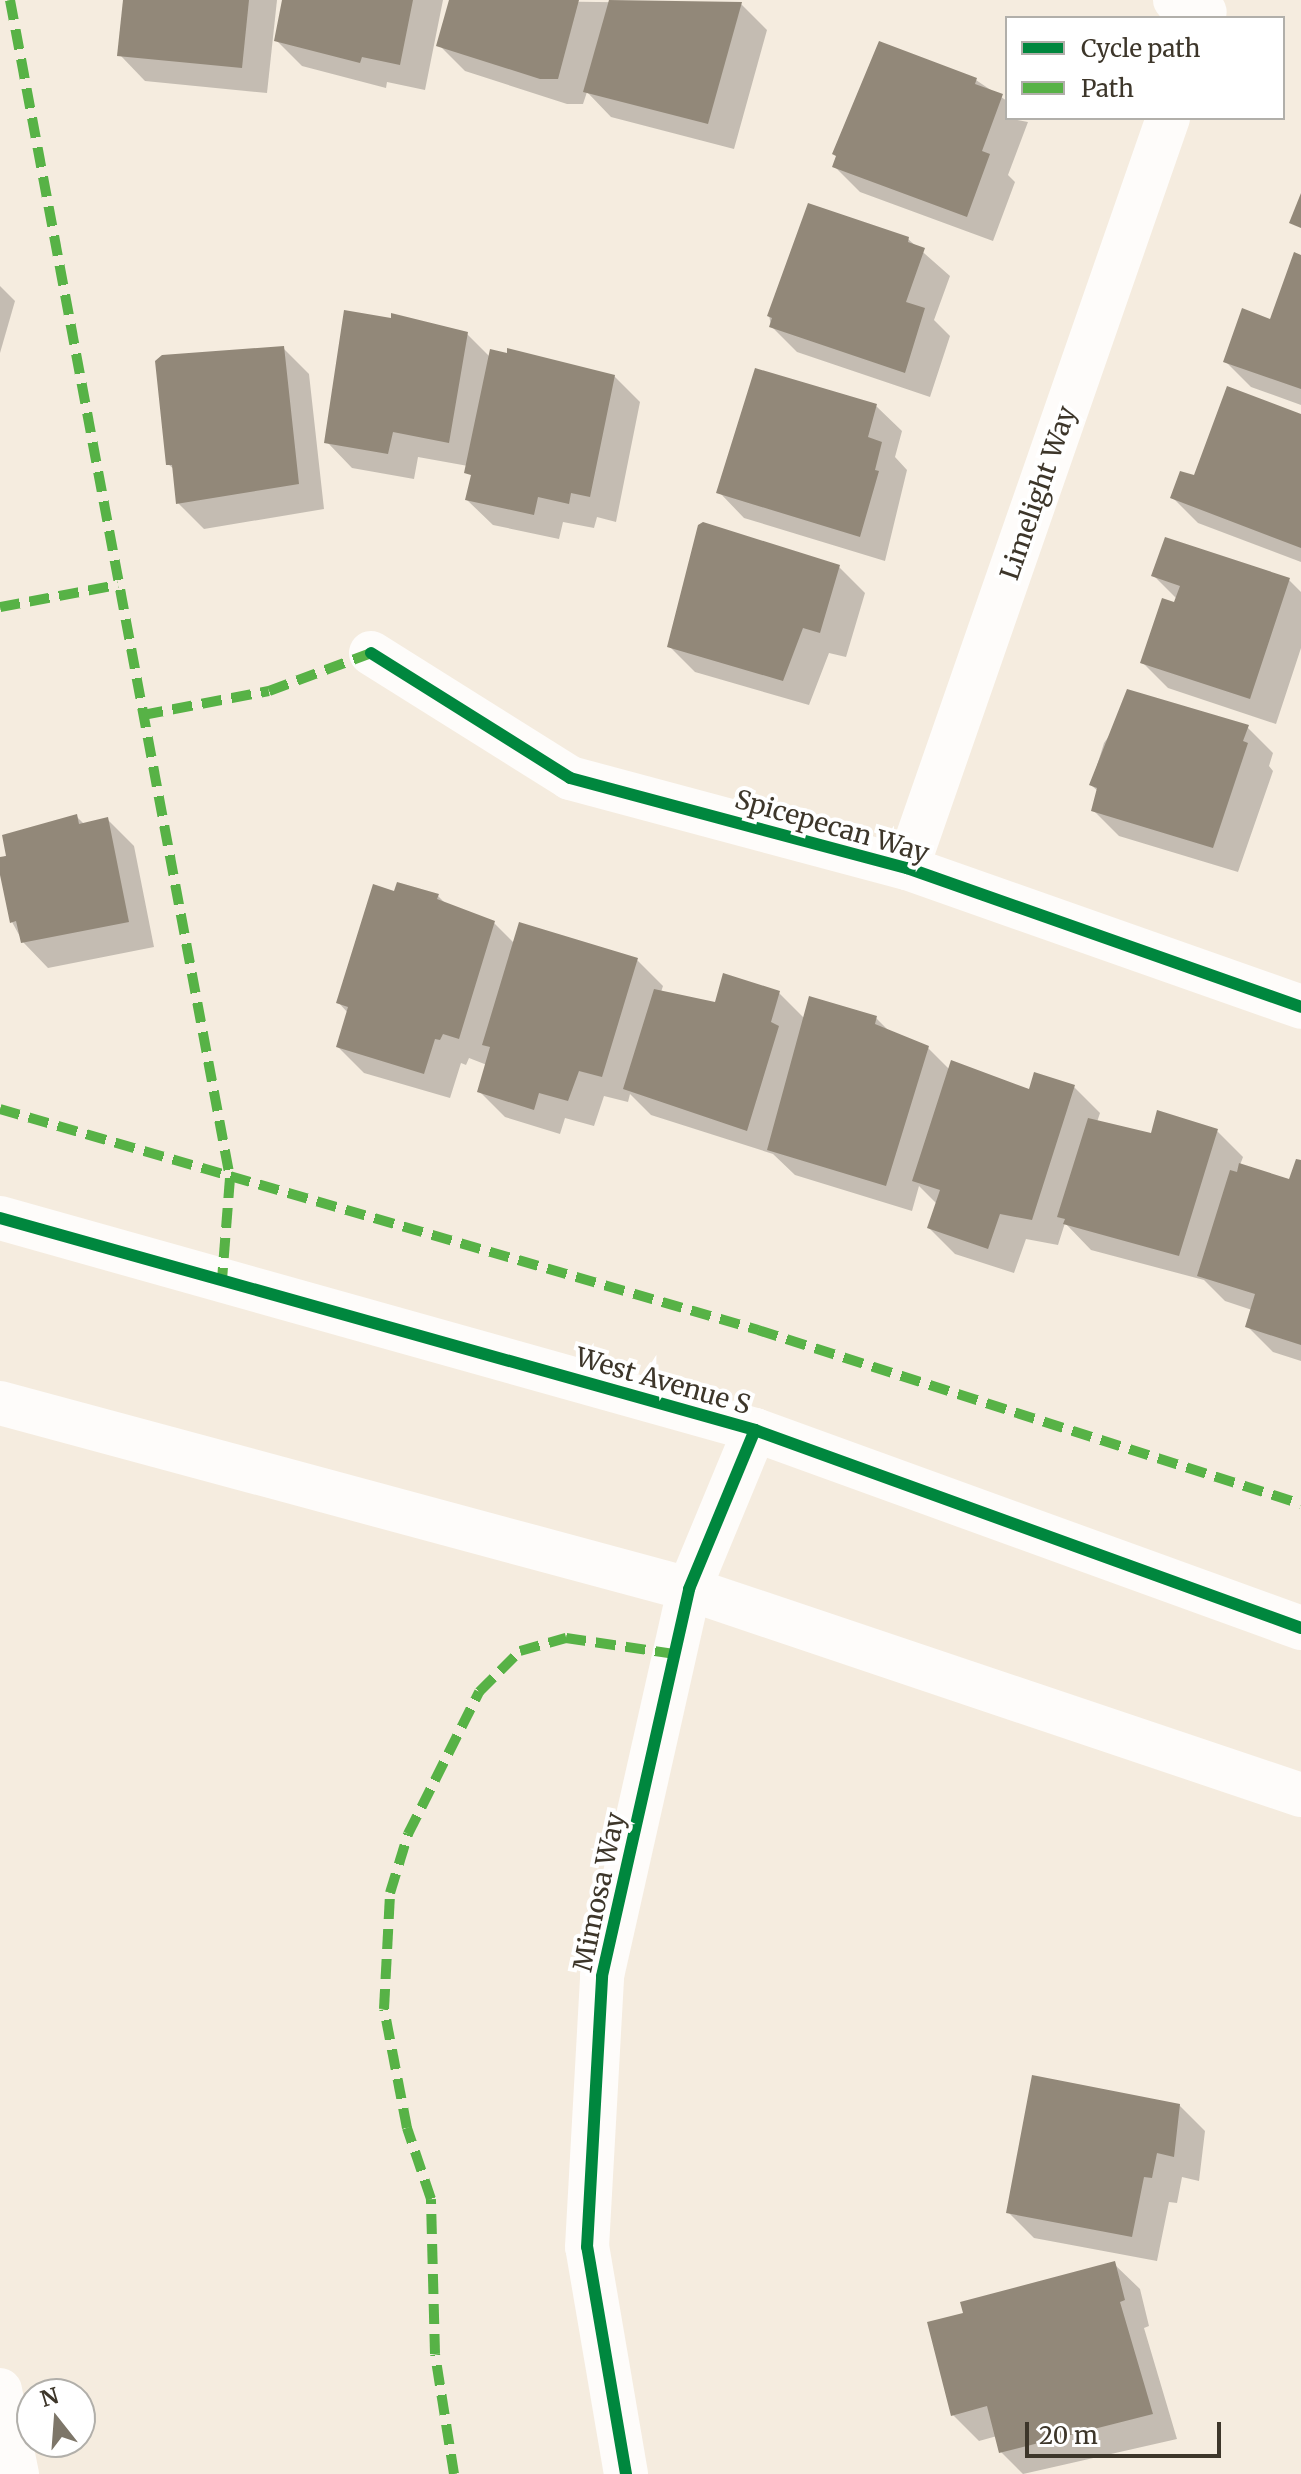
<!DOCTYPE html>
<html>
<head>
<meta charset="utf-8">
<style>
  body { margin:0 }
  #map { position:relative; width:1301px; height:2474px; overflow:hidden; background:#f5ecdf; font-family:Merriweather,serif }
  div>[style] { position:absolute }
  .shadow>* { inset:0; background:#0003 }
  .building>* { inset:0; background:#928879 }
  .minor>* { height:44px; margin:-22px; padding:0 22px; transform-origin:22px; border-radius:22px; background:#fefcfa }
  .quiet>* { height:10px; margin-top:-5px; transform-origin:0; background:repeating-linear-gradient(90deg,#57b246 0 20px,transparent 0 30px) }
  .cycleway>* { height:12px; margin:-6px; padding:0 6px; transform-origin:6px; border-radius:6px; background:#00873e }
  span { translate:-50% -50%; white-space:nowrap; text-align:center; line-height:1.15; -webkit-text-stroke:8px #fff; paint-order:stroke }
  .street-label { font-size:26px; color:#3d362a }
  .legend { position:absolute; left:1005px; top:16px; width:280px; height:104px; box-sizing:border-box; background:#fff; border:2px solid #b1afaa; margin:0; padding:10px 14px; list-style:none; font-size:24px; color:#3d362a }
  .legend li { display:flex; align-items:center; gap:16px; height:40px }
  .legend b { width:40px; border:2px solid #b1afaa }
  .north { position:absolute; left:16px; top:2378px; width:80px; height:80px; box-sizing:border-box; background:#fff; border:2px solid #b1afaa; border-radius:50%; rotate:343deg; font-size:22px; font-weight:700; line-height:32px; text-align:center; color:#3d362a }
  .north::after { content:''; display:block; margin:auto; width:28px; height:36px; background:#7d7669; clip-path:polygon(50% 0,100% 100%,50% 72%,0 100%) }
  .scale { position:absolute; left:1025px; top:2422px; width:196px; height:36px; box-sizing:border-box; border:4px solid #3d362a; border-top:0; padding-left:10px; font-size:24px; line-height:28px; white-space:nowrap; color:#3d362a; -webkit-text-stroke:6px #fff; paint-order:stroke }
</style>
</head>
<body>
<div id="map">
  <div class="shadow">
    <i style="clip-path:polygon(125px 0,277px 0,267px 93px,145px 81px,120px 55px)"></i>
    <i style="clip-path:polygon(284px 0,443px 0,425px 90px,387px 82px,386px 88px,302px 66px,276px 40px)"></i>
    <i style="clip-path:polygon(451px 0,741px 4px,767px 30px,734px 149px,611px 117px,587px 92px,583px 104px,567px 104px,465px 71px,439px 45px)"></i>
    <i style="clip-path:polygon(880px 44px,976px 80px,1007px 101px,1007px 118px,1028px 122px,1008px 175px,1015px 182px,993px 241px,860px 192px,835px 167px)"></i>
    <i style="clip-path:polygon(908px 239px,950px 276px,934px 320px,950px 336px,930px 397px,797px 352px,771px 326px,769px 315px)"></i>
    <i style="clip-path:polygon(1301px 257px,1301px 405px,1251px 387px,1225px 361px,1271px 321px)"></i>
    <i style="clip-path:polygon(0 286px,15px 301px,0 353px)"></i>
    <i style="clip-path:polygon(467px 334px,490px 357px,614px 376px,640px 402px,616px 522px,597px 517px,594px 528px,563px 522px,559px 539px,493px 525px,467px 500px,472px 478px,468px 466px,418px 457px,414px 479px,352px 468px,327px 442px)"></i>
    <i style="clip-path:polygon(283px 348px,309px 374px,324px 509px,204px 529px,178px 503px,175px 470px,168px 464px)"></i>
    <i style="clip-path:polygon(876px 406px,902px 431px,895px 457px,907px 470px,885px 561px,744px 518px,719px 492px)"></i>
    <i style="clip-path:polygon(1301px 416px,1301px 562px,1198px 523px,1172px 497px)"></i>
    <i style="clip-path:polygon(839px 567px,865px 593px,846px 657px,829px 653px,809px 705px,695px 672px,669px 646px)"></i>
    <i style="clip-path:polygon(1154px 576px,1289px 580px,1301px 592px,1301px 648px,1276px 724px,1168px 688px,1142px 662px,1177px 599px)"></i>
    <i style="clip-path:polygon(1120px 720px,1247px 727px,1273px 753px,1269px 766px,1273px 771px,1238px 872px,1119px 836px,1093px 810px,1099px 792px,1091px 785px,1104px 743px)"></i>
    <i style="clip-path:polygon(77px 817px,85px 825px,108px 820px,134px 846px,154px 947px,48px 968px,23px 942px,12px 922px,0 859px)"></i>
    <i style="clip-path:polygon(396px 893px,438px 896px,447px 905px,494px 923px,514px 943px,637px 960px,663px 986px,661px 992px,716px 1004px,779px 993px,805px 1019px,876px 1018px,889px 1031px,928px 1048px,950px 1070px,1030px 1092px,1074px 1087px,1100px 1113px,1097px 1122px,1152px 1135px,1217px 1131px,1243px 1157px,1240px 1165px,1291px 1182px,1301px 1162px,1301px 1361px,1273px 1352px,1247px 1326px,1252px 1310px,1225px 1301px,1204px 1280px,1091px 1250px,1065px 1223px,1058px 1245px,1026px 1239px,1014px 1273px,955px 1254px,929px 1228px,937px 1204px,919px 1186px,912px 1211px,795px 1175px,773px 1154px,651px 1115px,630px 1094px,628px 1102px,604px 1096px,594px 1126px,565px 1118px,560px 1134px,505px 1117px,479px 1091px,487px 1065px,469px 1058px,466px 1065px,461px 1063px,450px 1098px,364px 1073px,338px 1047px,348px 1013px,338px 1002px)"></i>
    <i style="clip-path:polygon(1179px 2105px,1205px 2131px,1199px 2181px,1182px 2177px,1177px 2203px,1169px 2202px,1157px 2261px,1034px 2238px,1008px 2212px)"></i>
    <i style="clip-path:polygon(1114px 2264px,1140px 2289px,1149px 2326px,1144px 2328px,1177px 2439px,1023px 2474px,1001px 2452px,997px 2436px,979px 2441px,953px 2415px,965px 2315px)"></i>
  </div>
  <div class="building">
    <i style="clip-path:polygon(123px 0,249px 0,242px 68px,117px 56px)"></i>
    <i style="clip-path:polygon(282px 0,413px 0,400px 65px,362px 57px,360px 63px,274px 41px)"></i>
    <i style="clip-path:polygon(449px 0,579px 0,558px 79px,540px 79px,436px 46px)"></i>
    <i style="clip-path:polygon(609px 0,742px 2px,708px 124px,583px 92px)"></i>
    <i style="clip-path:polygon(879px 41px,977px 78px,975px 84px,1003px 94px,982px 151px,990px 154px,967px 217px,832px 167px,836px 156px,832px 154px)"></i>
    <i style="clip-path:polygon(1301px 193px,1301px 228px,1289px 223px)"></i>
    <i style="clip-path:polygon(808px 203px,909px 237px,908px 242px,925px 248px,906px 302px,925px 308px,905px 373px,769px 327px,772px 318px,767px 316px)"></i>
    <i style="clip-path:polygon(1294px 252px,1301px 255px,1301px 389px,1223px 362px,1242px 308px,1270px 319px)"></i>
    <i style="clip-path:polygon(344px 310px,391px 318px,391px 313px,468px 332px,449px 443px,393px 432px,388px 454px,324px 443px)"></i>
    <i style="clip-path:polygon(284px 346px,299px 484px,176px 504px,172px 465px,166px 465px,155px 361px,162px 355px)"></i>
    <i style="clip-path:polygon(507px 348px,615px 375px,590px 497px,571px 493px,569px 504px,538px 497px,534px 515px,465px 500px,471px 475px,464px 473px,490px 349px,507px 353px)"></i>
    <i style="clip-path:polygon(755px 368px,877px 404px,868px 437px,882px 442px,875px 470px,879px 471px,860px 537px,716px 493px)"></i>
    <i style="clip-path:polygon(1227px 386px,1301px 414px,1301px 548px,1170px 498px,1180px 471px,1194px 475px)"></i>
    <i style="clip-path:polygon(703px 522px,840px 565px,820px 633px,803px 628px,783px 681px,667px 647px,698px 525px)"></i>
    <i style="clip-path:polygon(1165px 537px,1290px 578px,1250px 699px,1140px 663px,1162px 598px,1174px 602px,1180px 586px,1151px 576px)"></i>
    <i style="clip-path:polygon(1127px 689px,1249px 725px,1243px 741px,1248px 743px,1213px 848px,1091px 811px,1097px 788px,1089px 785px)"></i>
    <i style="clip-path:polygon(77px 814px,79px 824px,108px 817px,129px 922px,21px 943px,16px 921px,10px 923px,0 875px,0 857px,6px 856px,2px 835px)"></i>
    <i style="clip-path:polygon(397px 882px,439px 894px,437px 899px,495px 921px,459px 1039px,443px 1034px,440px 1040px,435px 1039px,424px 1074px,336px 1047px,348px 1007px,336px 1003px,373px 884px,394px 891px)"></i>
    <i style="clip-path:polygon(519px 922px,638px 958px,602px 1077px,579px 1071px,568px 1101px,539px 1093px,534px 1110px,477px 1092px,490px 1047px,482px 1045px)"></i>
    <i style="clip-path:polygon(723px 973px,780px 991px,771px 1022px,779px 1026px,747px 1131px,623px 1089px,654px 989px,715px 1002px)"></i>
    <i style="clip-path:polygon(809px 996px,877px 1016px,875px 1024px,929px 1046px,886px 1186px,767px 1150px)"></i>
    <i style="clip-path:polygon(951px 1060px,1029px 1089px,1034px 1072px,1075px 1085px,1032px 1220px,1000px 1214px,988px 1249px,927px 1228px,940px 1190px,912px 1181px)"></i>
    <i style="clip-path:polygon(1157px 1110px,1218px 1129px,1179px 1256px,1063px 1224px,1065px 1219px,1057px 1217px,1088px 1118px,1151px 1133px)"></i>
    <i style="clip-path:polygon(1296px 1159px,1301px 1160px,1301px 1345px,1245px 1327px,1255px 1294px,1197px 1276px,1230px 1170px,1237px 1172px,1239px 1163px,1289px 1179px)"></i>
    <i style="clip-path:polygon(1032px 2075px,1180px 2104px,1174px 2157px,1157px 2153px,1152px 2178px,1144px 2177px,1132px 2237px,1006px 2213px)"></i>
    <i style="clip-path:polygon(1115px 2261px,1125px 2300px,1120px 2302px,1153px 2414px,999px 2453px,987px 2406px,951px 2416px,927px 2322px,963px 2313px,960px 2302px)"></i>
  </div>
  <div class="minor">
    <i style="left:1175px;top:0;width:32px;rotate:22deg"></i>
    <i style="left:371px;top:653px;width:235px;rotate:32.1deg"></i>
    <i style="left:570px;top:778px;width:349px;rotate:15deg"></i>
    <i style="left:907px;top:868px;width:418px;rotate:19.4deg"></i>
    <i style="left:907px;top:868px;width:794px;rotate:-70.81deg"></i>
    <i style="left:0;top:1218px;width:784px;rotate:15.68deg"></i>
    <i style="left:755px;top:1430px;width:581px;rotate:19.93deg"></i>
    <i style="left:0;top:1403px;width:714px;rotate:15.11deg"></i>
    <i style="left:689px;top:1589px;width:646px;rotate:18.6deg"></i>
    <i style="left:0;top:2390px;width:86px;rotate:78.6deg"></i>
    <i style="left:626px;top:2474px;width:230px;rotate:-99.7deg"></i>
    <i style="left:587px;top:2247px;width:271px;rotate:-86.8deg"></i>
    <i style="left:602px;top:1976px;width:397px;rotate:-77.3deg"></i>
    <i style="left:689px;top:1589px;width:172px;rotate:-67.5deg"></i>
  </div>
  <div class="quiet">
    <i style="left:10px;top:0;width:1198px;rotate:79.42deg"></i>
    <i style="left:230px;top:1178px;width:102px;rotate:94.5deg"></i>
    <i style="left:0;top:607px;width:120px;rotate:-10.6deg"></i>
    <i style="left:143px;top:715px;width:128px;rotate:-10.8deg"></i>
    <i style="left:269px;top:691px;width:109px;rotate:-20.4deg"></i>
    <i style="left:0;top:1109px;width:790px;rotate:16.25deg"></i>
    <i style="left:758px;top:1330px;width:570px;rotate:17.77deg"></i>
    <i style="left:454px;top:2474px;width:121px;rotate:-99deg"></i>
    <i style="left:435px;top:2354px;width:155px;rotate:-91.5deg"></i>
    <i style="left:431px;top:2199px;width:75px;rotate:-108.7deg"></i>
    <i style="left:407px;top:2128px;width:121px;rotate:-100.9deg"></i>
    <i style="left:384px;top:2009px;width:116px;rotate:-87deg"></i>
    <i style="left:390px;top:1893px;width:62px;rotate:-73deg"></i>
    <i style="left:408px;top:1834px;width:159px;rotate:-63.4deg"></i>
    <i style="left:479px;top:1692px;width:58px;rotate:-45deg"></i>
    <i style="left:520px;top:1651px;width:48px;rotate:-15.8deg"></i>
    <i style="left:566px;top:1638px;width:109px;rotate:8.4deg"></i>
  </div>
  <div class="cycleway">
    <i style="left:371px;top:653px;width:235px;rotate:32.1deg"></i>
    <i style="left:570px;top:778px;width:349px;rotate:15deg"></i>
    <i style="left:907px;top:868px;width:418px;rotate:19.4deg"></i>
    <i style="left:0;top:1218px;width:784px;rotate:15.68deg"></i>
    <i style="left:755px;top:1430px;width:581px;rotate:19.93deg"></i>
    <i style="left:626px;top:2474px;width:230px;rotate:-99.7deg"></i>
    <i style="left:587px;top:2247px;width:271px;rotate:-86.8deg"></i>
    <i style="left:602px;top:1976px;width:397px;rotate:-77.3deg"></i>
    <i style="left:689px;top:1589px;width:172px;rotate:-67.5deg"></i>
  </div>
  <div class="street-label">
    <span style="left:1038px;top:493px;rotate:-71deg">Limelight Way</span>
    <span style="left:832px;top:826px;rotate:16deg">Spicepecan Way</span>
    <span style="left:663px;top:1381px;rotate:16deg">West Avenue S</span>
    <span style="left:599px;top:1892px;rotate:-78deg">Mimosa Way</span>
  </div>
  <ul class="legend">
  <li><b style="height:10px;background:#00873e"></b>Cycle path</li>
  <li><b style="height:10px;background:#57b246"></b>Path</li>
  </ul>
  <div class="north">N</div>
  <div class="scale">20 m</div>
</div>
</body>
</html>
